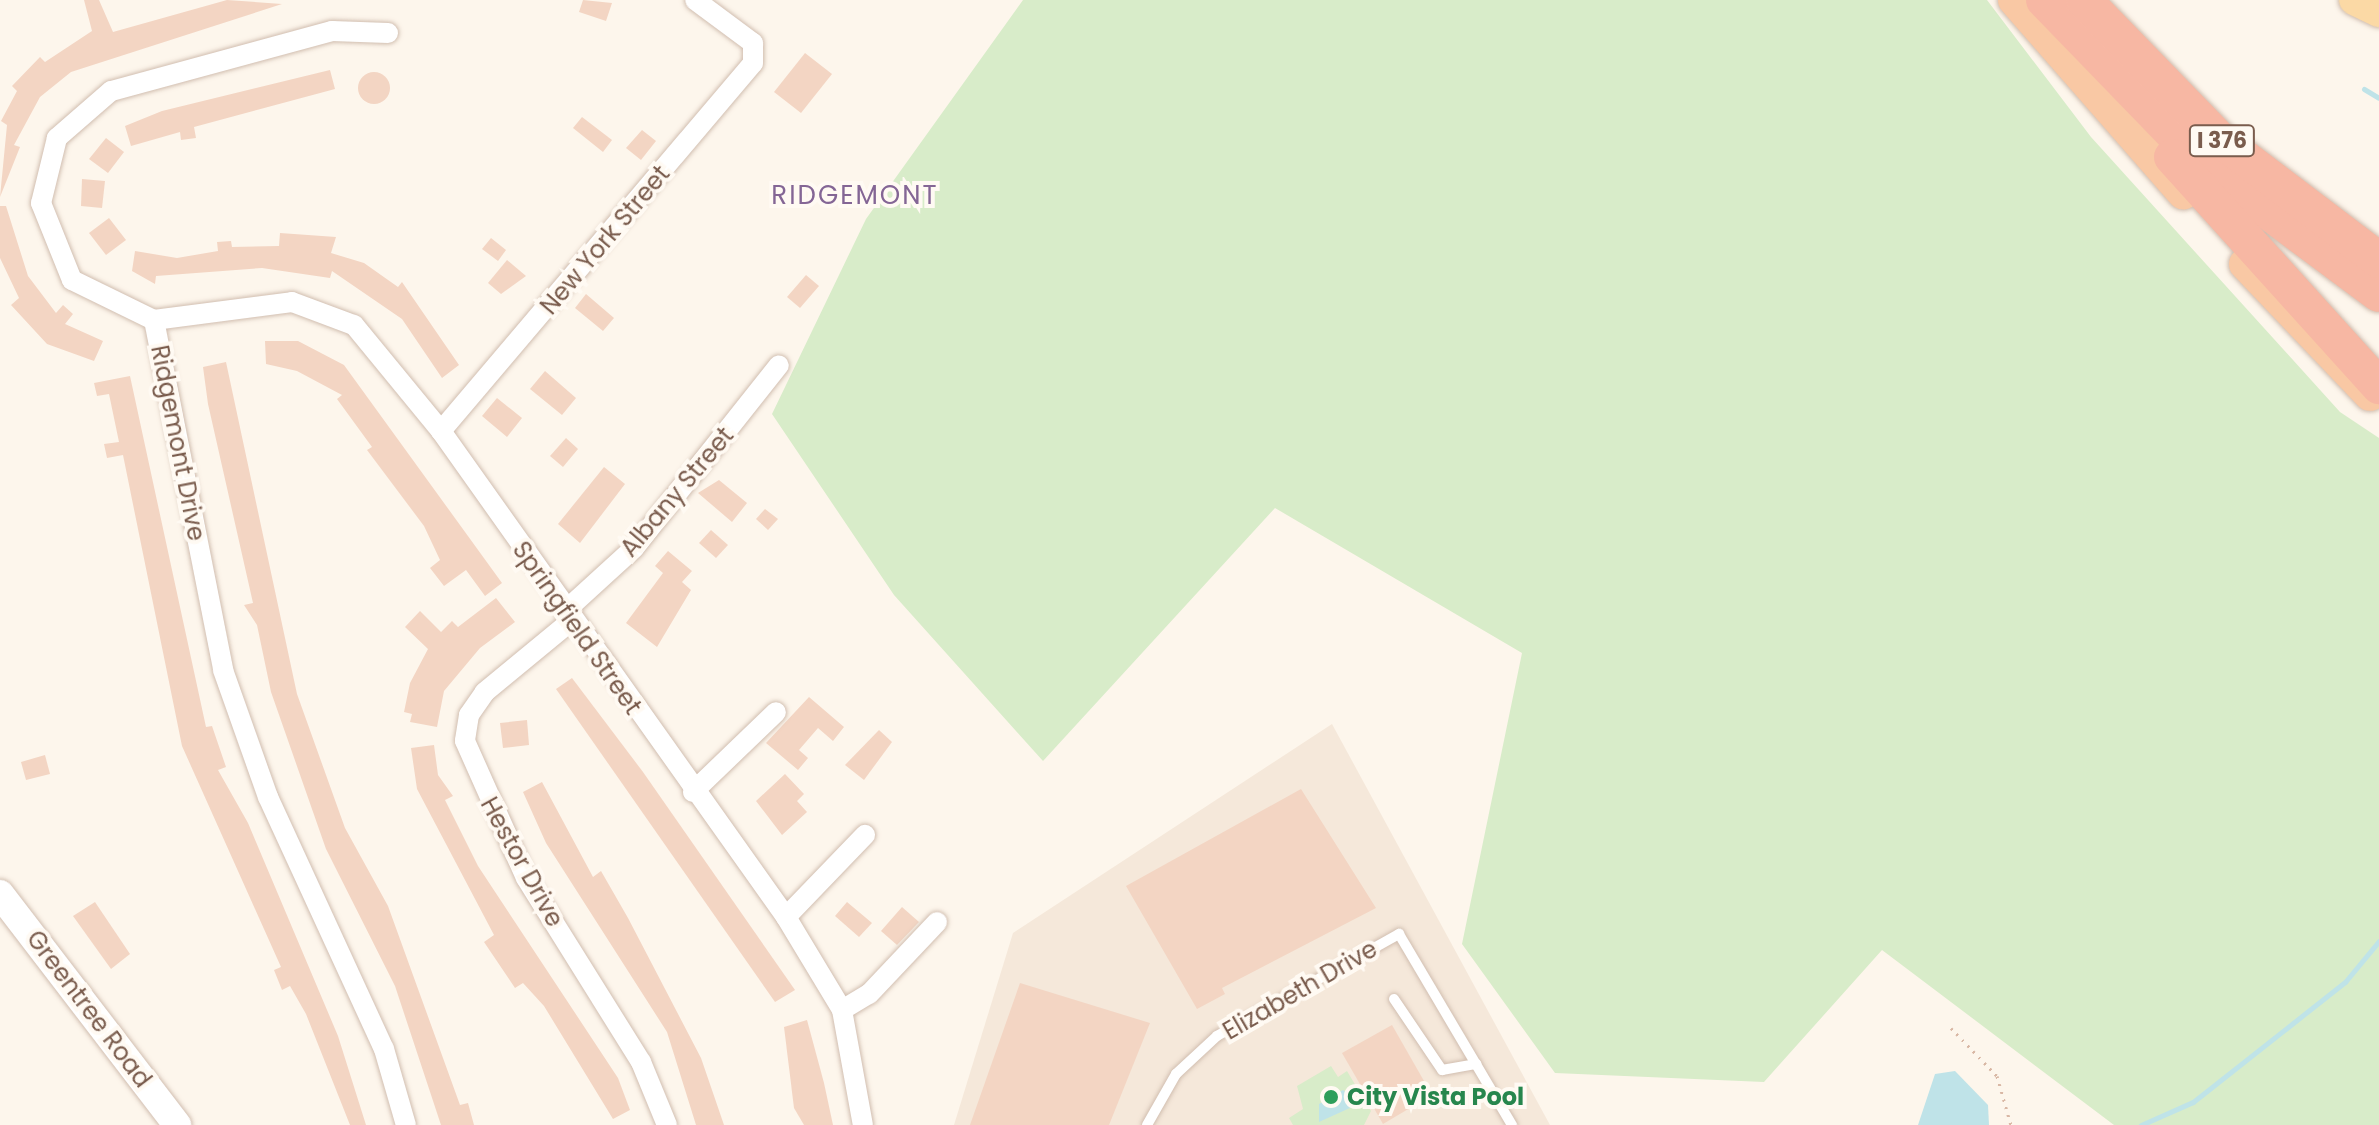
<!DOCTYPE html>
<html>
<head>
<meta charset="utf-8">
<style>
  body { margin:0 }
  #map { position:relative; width:2379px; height:1125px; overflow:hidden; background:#fdf6ec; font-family:Poppins,sans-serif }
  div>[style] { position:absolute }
  .residential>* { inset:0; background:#f5e8da }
  .green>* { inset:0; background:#d8ecc9 }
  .water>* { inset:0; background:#bfe3e8 }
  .stream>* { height:5px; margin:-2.5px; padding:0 2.5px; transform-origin:2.5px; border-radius:2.5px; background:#bfe3e8 }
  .building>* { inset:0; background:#f3d5c3 }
  .round { border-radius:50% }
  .path>* { height:3px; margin-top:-1.5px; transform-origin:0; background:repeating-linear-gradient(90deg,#d9b8a5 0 2px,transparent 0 8px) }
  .roads { filter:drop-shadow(0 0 2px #d1beb0) drop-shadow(0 0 2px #d1beb0) }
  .service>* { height:10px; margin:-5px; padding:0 5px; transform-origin:5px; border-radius:5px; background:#fff }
  .minor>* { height:20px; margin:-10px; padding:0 10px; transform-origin:10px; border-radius:10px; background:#fff }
  .secondary>* { height:28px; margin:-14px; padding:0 14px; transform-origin:14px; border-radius:14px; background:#fff }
  .primary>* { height:30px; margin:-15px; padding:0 15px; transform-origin:15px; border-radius:15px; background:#fbd9a5 }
  .trunk>* { height:32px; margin:-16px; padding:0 16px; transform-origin:16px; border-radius:16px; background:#f9c8a4 }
  .motorway>* { height:36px; margin:-18px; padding:0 18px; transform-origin:18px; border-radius:18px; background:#f7b7a3 }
  .dots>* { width:22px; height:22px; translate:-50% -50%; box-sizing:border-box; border:4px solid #fffaf3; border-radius:50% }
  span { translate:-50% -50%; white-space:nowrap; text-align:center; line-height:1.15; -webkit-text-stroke:8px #fffaf3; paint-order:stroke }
  .shield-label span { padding:2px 6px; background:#fffaf3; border:2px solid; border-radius:6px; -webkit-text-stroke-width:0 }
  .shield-label { font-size:22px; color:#7a5c4d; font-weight:700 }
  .street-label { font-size:24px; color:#7a5c4d }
  .leisure-label { font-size:24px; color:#27864d; font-weight:700 }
  .left { translate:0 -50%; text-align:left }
  .neighbourhood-label { font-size:26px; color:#846695; letter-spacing:2px }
</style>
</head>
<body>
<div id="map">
  <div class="residential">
    <i style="clip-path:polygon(1332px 724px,1550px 1125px,954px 1125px,1013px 933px)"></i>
  </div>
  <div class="green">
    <i style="clip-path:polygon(1023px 0,1987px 0,2091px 137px,2340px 412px,2379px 438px,2379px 1125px,2114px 1125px,1882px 950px,1764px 1082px,1555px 1073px,1462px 944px,1522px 653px,1275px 508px,1043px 761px,894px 595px,772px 414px,866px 219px)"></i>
    <i style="clip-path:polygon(1331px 1066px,1338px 1077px,1347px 1071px,1371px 1111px,1364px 1125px,1293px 1125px,1289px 1118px,1303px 1109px,1297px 1086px)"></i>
  </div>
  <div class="water">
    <i style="clip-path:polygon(1955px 1071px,1988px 1105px,1989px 1125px,1918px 1125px,1935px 1074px)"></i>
    <i style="clip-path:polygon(1343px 1090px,1356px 1101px,1352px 1107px,1319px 1122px,1319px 1104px)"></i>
  </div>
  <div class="stream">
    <i style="left:2364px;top:89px;width:17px;rotate:31deg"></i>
    <i style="left:2141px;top:1125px;width:57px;rotate:-23.9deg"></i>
    <i style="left:2193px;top:1102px;width:194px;rotate:-38.3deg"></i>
    <i style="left:2345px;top:982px;width:53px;rotate:-50.3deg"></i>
  </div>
  <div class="building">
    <i style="clip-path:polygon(84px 0,99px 0,113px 32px,227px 0,282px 4px,71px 72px,40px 97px,14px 145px,20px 147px,0 197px,7px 125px,1px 121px,17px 91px,12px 86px,40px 57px,45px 62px,92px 31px)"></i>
    <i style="clip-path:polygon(583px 0,612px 3px,606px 21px,579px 12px)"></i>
    <i style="clip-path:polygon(805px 53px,832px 74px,801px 113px,774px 92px)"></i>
    <i style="clip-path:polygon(330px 70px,335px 89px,194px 127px,196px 138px,181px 140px,180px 132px,131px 146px,125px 126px,162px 111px)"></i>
    <i class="round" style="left:358px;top:72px;width:32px;height:32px"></i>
    <i style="clip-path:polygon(582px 117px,612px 140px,603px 152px,573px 128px)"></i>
    <i style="clip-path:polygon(642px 130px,656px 141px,641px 160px,626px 148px)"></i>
    <i style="clip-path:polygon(106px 138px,124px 152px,108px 173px,89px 159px)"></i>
    <i style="clip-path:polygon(82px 179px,105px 181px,102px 208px,81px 206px)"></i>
    <i style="clip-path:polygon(0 206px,6px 206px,28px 276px,56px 313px,63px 305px,73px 314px,65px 324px,103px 341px,94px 361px,47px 344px,11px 305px,19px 298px,0 258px)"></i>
    <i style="clip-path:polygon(109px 218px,126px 240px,106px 255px,89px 233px)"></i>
    <i style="clip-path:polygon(280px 233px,336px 237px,331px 253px,364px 263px,398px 287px,402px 282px,459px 365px,442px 378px,402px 319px,332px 271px,330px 278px,262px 268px,156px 276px,155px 284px,132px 271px,135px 251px,177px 258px,218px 251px,217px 242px,231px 241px,232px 247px,279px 246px)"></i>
    <i style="clip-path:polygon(491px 238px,506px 250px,498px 261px,482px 249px)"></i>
    <i style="clip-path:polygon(507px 260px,526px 276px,501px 294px,488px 283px)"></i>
    <i style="clip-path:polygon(806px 275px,819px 286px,800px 308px,787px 297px)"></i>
    <i style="clip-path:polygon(586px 294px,614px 318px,603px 331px,575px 308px)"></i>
    <i style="clip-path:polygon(265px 341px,298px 341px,344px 365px,502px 583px,485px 596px,466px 570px,444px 586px,430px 568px,440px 560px,424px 526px,367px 450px,372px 447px,337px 399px,342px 395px,297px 371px,266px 364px)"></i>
    <i style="clip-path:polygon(226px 362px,297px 694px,345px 828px,388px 906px,460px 1105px,468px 1103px,474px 1125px,441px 1125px,395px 986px,326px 849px,271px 692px,257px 625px,244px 605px,253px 603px,208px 404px,203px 367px)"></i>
    <i style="clip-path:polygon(545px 371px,576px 398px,562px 415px,530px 389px)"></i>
    <i style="clip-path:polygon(130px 376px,206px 727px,212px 726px,226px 767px,218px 770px,248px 823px,338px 1036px,366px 1125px,350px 1125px,306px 1014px,290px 986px,282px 990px,274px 970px,281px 967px,182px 746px,123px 455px,107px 458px,104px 444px,119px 442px,109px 394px,97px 396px,94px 383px)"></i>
    <i style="clip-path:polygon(497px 398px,522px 418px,507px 437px,482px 416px)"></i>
    <i style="clip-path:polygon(566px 438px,578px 449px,563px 467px,550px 456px)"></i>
    <i style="clip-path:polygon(604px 467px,625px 484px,580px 543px,558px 524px)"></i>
    <i style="clip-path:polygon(719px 480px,747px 503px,732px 522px,698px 493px)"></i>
    <i style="clip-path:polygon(765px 509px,778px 519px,768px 530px,756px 519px)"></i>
    <i style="clip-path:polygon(711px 530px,728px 545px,716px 558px,699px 543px)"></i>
    <i style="clip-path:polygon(668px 551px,692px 571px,682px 582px,691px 590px,657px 647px,626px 623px,663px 573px,655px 566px)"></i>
    <i style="clip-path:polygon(496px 598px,515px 622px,480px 648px,444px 691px,437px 727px,410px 722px,412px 714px,404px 712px,410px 683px,428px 649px,405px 627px,420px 611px,441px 632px,452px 621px,458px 627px)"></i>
    <i style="clip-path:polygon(572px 678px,643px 772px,795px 990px,775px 1002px,556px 689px)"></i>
    <i style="clip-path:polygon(809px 697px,844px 727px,833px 741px,818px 728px,799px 750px,808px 758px,798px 770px,766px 743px)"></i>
    <i style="clip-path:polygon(527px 720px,529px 745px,503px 748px,500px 723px)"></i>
    <i style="clip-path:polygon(879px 730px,892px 742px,864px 780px,845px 765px)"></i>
    <i style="clip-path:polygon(434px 745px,438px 775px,453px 796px,445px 800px,478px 866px,618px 1078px,630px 1110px,613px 1119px,544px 1006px,523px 983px,515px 988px,484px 942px,494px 935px,417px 789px,411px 748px)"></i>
    <i style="clip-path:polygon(45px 755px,50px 774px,26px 780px,21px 762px)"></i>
    <i style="clip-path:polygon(785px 774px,804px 794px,797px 801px,807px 812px,782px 835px,756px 801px)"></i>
    <i style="clip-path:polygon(542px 782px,593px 877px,601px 871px,628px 918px,701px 1058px,724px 1125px,696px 1125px,667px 1032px,546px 843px,523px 792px)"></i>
    <i style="clip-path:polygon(1301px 789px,1376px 908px,1222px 988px,1225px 994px,1197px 1009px,1126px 886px)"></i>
    <i style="clip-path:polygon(95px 902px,130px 954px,111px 969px,73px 916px)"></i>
    <i style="clip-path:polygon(847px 902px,872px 923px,859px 937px,835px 916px)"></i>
    <i style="clip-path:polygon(902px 907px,919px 922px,897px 945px,881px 931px)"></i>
    <i style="clip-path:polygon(1020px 983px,1150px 1023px,1109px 1125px,970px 1125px)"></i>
    <i style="clip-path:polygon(807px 1020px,824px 1083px,833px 1125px,804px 1125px,794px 1108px,784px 1027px)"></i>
    <i style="clip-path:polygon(1392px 1025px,1432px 1095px,1383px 1124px,1342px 1053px)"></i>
  </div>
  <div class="path">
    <i style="left:1951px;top:1028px;width:66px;rotate:46.2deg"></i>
    <i style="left:1997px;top:1076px;width:51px;rotate:74.1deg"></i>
  </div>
  <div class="roads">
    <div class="service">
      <i style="left:1394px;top:999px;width:86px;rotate:55.9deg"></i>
      <i style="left:1442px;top:1070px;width:35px;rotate:-10deg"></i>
      <i style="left:1147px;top:1125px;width:59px;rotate:-60.4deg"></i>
      <i style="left:1176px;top:1074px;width:56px;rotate:-42.8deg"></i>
      <i style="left:1217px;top:1036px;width:209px;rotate:-29.3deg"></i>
      <i style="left:1399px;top:934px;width:222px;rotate:59.4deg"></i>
    </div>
    <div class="minor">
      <i style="left:388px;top:33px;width:56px;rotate:-178deg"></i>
      <i style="left:332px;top:31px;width:229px;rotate:164.8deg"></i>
      <i style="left:111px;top:91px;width:72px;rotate:139deg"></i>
      <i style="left:57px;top:138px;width:67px;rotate:103.8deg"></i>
      <i style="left:41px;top:203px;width:83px;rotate:68.1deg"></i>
      <i style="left:72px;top:280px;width:91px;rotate:26deg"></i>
      <i style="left:154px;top:320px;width:357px;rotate:78.8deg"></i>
      <i style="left:223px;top:670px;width:135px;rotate:70.5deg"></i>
      <i style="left:268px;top:797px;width:277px;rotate:65.3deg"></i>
      <i style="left:384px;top:1049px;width:79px;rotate:73.9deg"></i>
      <i style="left:154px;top:320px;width:139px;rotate:-7.4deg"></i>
      <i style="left:292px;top:302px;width:66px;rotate:20.4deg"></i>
      <i style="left:354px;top:325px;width:137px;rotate:50.6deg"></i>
      <i style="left:441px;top:431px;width:596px;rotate:54.63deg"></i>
      <i style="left:786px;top:917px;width:109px;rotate:58.9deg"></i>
      <i style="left:842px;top:1010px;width:117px;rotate:79.7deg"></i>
      <i style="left:441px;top:431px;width:482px;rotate:-49.7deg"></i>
      <i style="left:753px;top:63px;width:20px;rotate:-90deg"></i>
      <i style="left:753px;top:43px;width:72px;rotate:-143.4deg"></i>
      <i style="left:565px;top:611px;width:93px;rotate:-42.4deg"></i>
      <i style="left:634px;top:548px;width:233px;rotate:-51.6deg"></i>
      <i style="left:571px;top:621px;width:112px;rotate:140.5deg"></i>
      <i style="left:485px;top:692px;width:28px;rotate:125deg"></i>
      <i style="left:469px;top:715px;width:26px;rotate:99deg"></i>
      <i style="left:465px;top:741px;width:150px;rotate:66deg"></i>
      <i style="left:526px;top:878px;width:217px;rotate:58deg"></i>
      <i style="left:641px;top:1062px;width:68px;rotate:67.6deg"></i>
      <i style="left:693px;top:792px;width:115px;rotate:-43.9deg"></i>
      <i style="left:786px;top:917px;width:114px;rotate:-46.1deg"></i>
      <i style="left:842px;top:1010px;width:31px;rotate:-31deg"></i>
      <i style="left:869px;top:994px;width:99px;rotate:-46.6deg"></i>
    </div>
    <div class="secondary">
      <i style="left:0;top:894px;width:291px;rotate:52.5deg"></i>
    </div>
    <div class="primary">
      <i style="left:2354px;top:0;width:28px;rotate:26deg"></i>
    </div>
    <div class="trunk">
      <i style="left:2014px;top:0;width:257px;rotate:48.8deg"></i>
      <i style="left:2245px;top:264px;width:181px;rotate:46.3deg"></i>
    </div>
    <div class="motorway">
      <i style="left:2044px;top:0;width:223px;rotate:45.9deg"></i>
      <i style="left:2199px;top:160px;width:224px;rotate:36.7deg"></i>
      <i style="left:2084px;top:0;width:192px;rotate:45.8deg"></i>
      <i style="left:2218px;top:138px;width:202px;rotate:37.2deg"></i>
      <i style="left:2172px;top:157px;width:309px;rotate:47.9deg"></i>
    </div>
  </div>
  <div class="dots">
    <i style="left:1331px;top:1097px;background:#2e9e5b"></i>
  </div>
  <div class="shield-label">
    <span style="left:2222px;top:141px">I 376</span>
  </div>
  <div class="street-label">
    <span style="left:605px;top:240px;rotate:-50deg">New York Street</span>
    <span style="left:178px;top:443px;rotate:79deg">Ridgemont Drive</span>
    <span style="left:677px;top:492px;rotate:-50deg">Albany Street</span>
    <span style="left:577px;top:628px;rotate:55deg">Springfield Street</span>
    <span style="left:522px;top:862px;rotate:61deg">Hestor Drive</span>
    <span style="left:1300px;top:990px;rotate:-30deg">Elizabeth Drive</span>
    <span style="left:89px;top:1009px;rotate:53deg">Greentree Road</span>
  </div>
  <div class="leisure-label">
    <span class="left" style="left:1347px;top:1097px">City Vista Pool</span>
  </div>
  <div class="neighbourhood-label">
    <span style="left:855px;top:196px">RIDGEMONT</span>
  </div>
</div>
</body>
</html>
